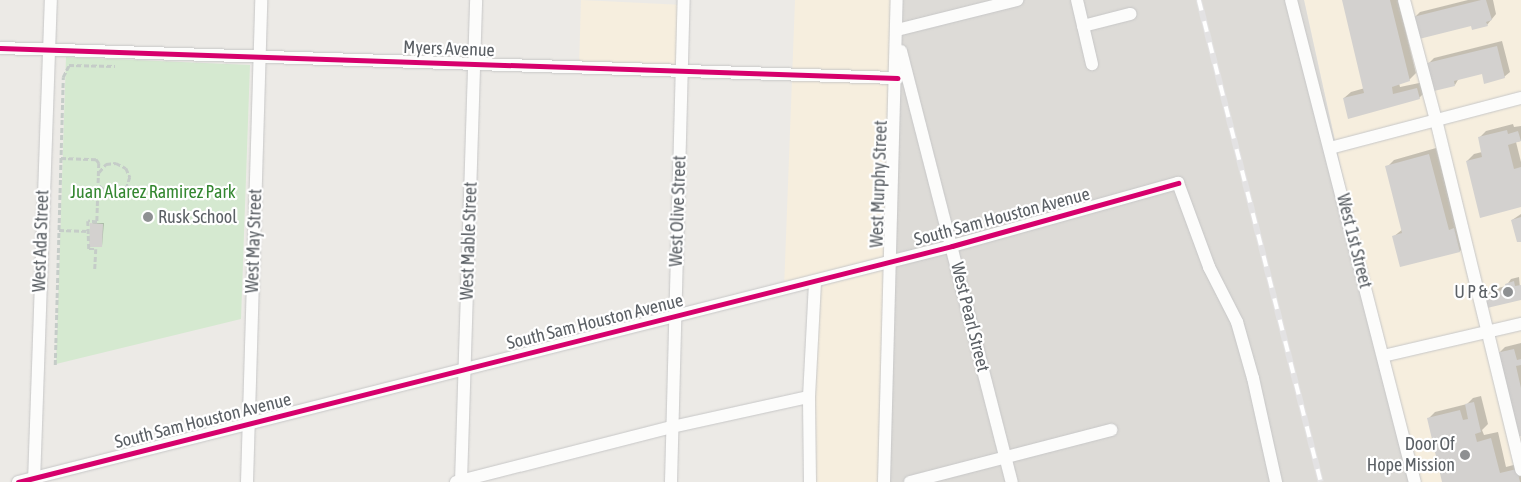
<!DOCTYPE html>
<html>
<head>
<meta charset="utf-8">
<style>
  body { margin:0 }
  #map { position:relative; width:1521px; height:482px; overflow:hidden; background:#eceae6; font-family:"Asap Condensed",sans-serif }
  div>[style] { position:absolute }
  .commercial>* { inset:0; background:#f6eede }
  .industrial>* { inset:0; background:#dddbd7 }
  .green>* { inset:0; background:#d5e9d0 }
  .shadow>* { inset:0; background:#0003 }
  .building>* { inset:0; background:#d3d1cf }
  .path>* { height:2.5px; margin-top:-1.25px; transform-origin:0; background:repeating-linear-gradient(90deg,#c5ccc8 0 5px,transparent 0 7.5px) }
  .roads { filter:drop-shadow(0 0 1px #c7c7c7) drop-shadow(0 0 1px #c7c7c7) }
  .minor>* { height:12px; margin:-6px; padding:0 6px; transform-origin:6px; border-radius:6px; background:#fcfcfb }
  .rail>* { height:5.5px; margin-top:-2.75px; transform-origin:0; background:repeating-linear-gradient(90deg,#fff 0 11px,#e3e2e3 0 22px); box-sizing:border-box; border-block:1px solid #e3e2e3 }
  .cycleway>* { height:5px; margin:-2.5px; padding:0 2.5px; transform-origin:2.5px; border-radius:2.5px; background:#d6006c }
  .dots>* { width:14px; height:14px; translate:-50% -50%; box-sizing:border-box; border:2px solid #fff; border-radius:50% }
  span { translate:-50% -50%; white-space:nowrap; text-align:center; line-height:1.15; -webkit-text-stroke:4.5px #fff; paint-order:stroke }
  .street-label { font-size:18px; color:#5b6065 }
  .park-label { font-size:18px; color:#348730 }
  .poi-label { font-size:18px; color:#5b6065 }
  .left { translate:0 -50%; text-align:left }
  .right { translate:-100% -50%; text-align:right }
</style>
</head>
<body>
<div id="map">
  <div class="commercial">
    <i style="clip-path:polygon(581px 0,684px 5px,682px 71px,579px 67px)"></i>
    <i style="clip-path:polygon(795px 0,897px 0,883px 482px,807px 482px,815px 281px,784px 289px)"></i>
    <i style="clip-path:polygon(1304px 0,1521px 0,1521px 482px,1410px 482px)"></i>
  </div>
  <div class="industrial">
    <i style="clip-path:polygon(897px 0,1304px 0,1410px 482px,883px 482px)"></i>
  </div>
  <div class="green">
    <i style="clip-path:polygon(66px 57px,250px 65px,241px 319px,56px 364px)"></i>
  </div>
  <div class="shadow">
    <i style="clip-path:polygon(1343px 0,1398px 0,1416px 73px,1409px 80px,1399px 83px,1400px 87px,1424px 82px,1426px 91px,1419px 98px,1344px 98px,1351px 92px,1365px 88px)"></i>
    <i style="clip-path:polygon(1468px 0,1493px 0,1496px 14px,1487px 25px,1415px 17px,1420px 12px)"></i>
    <i style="clip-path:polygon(1502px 41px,1510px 72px,1504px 77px,1483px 72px,1459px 78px,1455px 85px,1428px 64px,1434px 58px)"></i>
    <i style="clip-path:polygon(1513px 124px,1514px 127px,1521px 126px,1521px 141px,1516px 142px,1521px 162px,1521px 206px,1467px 161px,1474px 154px,1482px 152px,1479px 138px,1486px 131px)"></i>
    <i style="clip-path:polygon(1436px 148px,1456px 223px,1467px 244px,1460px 251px,1393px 237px,1403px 229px,1387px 167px,1394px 160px)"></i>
    <i style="clip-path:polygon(1521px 214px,1521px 240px,1512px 220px)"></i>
    <i style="clip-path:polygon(93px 223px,104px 223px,102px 246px,92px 224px)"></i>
    <i style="clip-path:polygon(1519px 277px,1521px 298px,1485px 296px,1490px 290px,1506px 286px,1511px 279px)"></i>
    <i style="clip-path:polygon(1521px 343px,1521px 435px,1498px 354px,1505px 347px)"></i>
    <i style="clip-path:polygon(1481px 396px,1488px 424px,1482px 430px,1484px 435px,1498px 432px,1506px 467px,1521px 463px,1521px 482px,1443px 482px,1428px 419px,1435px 412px,1467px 404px,1473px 398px)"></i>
  </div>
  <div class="building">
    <i style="clip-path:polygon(1342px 0,1390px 0,1410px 81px,1392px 87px,1393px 94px,1417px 88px,1420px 99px,1348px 119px,1343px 98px,1364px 93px)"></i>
    <i style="clip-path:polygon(1481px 0,1486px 0,1492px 20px,1486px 22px,1488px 26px,1472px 30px,1471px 26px,1419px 39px,1413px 17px)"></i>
    <i style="clip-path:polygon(1497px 46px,1505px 78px,1484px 84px,1482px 74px,1454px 81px,1455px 86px,1434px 91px,1427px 63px)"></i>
    <i style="clip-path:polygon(1507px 130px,1508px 134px,1518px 131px,1521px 141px,1508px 145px,1514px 169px,1521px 167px,1521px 207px,1480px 218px,1466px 161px,1482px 157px,1478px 137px)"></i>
    <i style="clip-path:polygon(1429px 154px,1449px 230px,1454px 228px,1460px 252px,1400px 267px,1392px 236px,1402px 233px,1385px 166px)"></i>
    <i style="clip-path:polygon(1521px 217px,1521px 242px,1517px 242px,1511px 220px)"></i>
    <i style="clip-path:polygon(90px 223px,103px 224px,102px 247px,89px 247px)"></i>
    <i style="clip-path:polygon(1514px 281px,1515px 286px,1521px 285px,1521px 300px,1487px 308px,1484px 295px,1506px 289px,1505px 284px)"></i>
    <i style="clip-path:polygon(1514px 349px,1517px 360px,1521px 359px,1521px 365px,1516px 366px,1521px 388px,1521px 436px,1518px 437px,1496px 353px)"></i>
    <i style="clip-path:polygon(1474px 402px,1481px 432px,1475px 434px,1477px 442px,1491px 438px,1500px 473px,1517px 469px,1520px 482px,1442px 482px,1427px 418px,1460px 410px,1463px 420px,1468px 419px,1465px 404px)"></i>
  </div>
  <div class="path">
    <i style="left:61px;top:158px;width:35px;rotate:2deg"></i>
    <i style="left:96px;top:159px;width:5px;rotate:53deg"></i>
    <i style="left:99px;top:163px;width:59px;rotate:91.9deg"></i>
    <i style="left:97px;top:222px;width:9px;rotate:-174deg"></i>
    <i style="left:88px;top:221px;width:28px;rotate:88deg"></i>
    <i style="left:89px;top:249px;width:7px"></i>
    <i style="left:96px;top:249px;width:22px;rotate:93deg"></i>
    <i style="left:99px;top:172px;width:11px;rotate:-49deg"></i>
    <i style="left:106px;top:164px;width:10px;rotate:-6deg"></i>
    <i style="left:116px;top:163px;width:11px;rotate:27deg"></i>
    <i style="left:126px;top:168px;width:10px;rotate:66deg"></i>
    <i style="left:130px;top:177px;width:10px;rotate:107deg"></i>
    <i style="left:127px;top:187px;width:10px;rotate:135deg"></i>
    <i style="left:120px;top:194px;width:11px;rotate:180deg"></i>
    <i style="left:109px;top:194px;width:13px;rotate:-141deg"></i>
    <i style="left:59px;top:230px;width:29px;rotate:2deg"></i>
    <i style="left:55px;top:365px;width:288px;rotate:-88.4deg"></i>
    <i style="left:63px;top:77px;width:13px;rotate:-63deg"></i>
    <i style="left:69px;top:65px;width:46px;rotate:1.2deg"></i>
  </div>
  <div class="roads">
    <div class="minor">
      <i style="left:1077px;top:0;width:66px;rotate:76.8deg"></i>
      <i style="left:1291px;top:0;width:498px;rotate:75.6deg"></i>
      <i style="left:1404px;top:0;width:124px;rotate:75.1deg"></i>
      <i style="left:1436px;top:120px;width:360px;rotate:76.3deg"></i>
      <i style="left:1083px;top:26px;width:49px;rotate:-14.3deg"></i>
      <i style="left:897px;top:30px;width:124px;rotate:-14deg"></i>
      <i style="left:0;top:48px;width:898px;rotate:1.92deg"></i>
      <i style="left:901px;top:51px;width:445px;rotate:75.6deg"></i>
      <i style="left:1330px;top:148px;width:197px;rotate:-14.7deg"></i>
      <i style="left:1383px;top:356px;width:142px;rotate:-13.1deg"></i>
      <i style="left:18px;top:482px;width:963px;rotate:-14.18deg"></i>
      <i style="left:952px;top:246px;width:235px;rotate:-15.6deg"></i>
      <i style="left:1178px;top:183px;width:90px;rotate:69.7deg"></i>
      <i style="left:1209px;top:267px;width:62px;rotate:63deg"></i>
      <i style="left:1237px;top:322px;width:58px;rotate:74.1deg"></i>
      <i style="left:1253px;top:378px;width:107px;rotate:77.5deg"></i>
      <i style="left:34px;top:482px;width:482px;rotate:-88deg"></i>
      <i style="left:247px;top:482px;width:482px;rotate:-88.3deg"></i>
      <i style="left:456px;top:482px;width:223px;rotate:-14.3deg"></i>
      <i style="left:672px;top:427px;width:140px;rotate:-12.4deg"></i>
      <i style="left:461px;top:482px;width:482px;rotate:-88.2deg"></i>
      <i style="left:671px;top:482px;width:482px;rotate:-88.5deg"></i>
      <i style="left:810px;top:482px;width:85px;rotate:-90.7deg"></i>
      <i style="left:809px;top:397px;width:116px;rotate:-87deg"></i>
      <i style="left:884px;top:482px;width:482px;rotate:-88.5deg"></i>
      <i style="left:910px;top:482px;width:208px;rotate:-14.5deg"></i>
    </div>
  </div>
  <div class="rail">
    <i style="left:1199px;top:0;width:497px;rotate:75.8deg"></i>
  </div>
  <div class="cycleway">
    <i style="left:0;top:48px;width:898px;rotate:1.92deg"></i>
    <i style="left:18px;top:482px;width:963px;rotate:-14.18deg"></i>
    <i style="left:952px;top:246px;width:235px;rotate:-15.6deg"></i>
  </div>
  <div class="dots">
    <i style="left:148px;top:217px;background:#8e9092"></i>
    <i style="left:1508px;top:292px;background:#8e9092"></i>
    <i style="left:1465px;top:455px;background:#8e9092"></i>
  </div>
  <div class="street-label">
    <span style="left:449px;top:49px;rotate:2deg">Myers Avenue</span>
    <span style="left:879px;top:184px;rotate:-88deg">West Murphy Street</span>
    <span style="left:678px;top:211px;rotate:-88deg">West Olive Street</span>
    <span style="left:1002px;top:217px;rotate:-15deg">South Sam Houston Avenue</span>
    <span style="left:41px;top:241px;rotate:-88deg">West Ada Street</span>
    <span style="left:254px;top:241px;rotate:-88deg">West May Street</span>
    <span style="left:469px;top:241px;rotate:-88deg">West Mable Street</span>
    <span style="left:1354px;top:241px;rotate:76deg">West 1st Street</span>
    <span style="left:970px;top:317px;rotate:76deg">West Pearl Street</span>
    <span style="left:595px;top:322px;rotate:-14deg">South Sam Houston Avenue</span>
    <span style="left:203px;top:421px;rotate:-14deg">South Sam Houston Avenue</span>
  </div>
  <div class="park-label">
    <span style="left:153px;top:192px">Juan Alarez Ramirez Park</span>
  </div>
  <div class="poi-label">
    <span class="left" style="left:158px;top:217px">Rusk School</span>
    <span class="right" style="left:1498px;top:292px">U P &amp; S</span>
    <span class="right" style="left:1455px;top:455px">Door Of<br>Hope Mission</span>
  </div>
</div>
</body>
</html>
